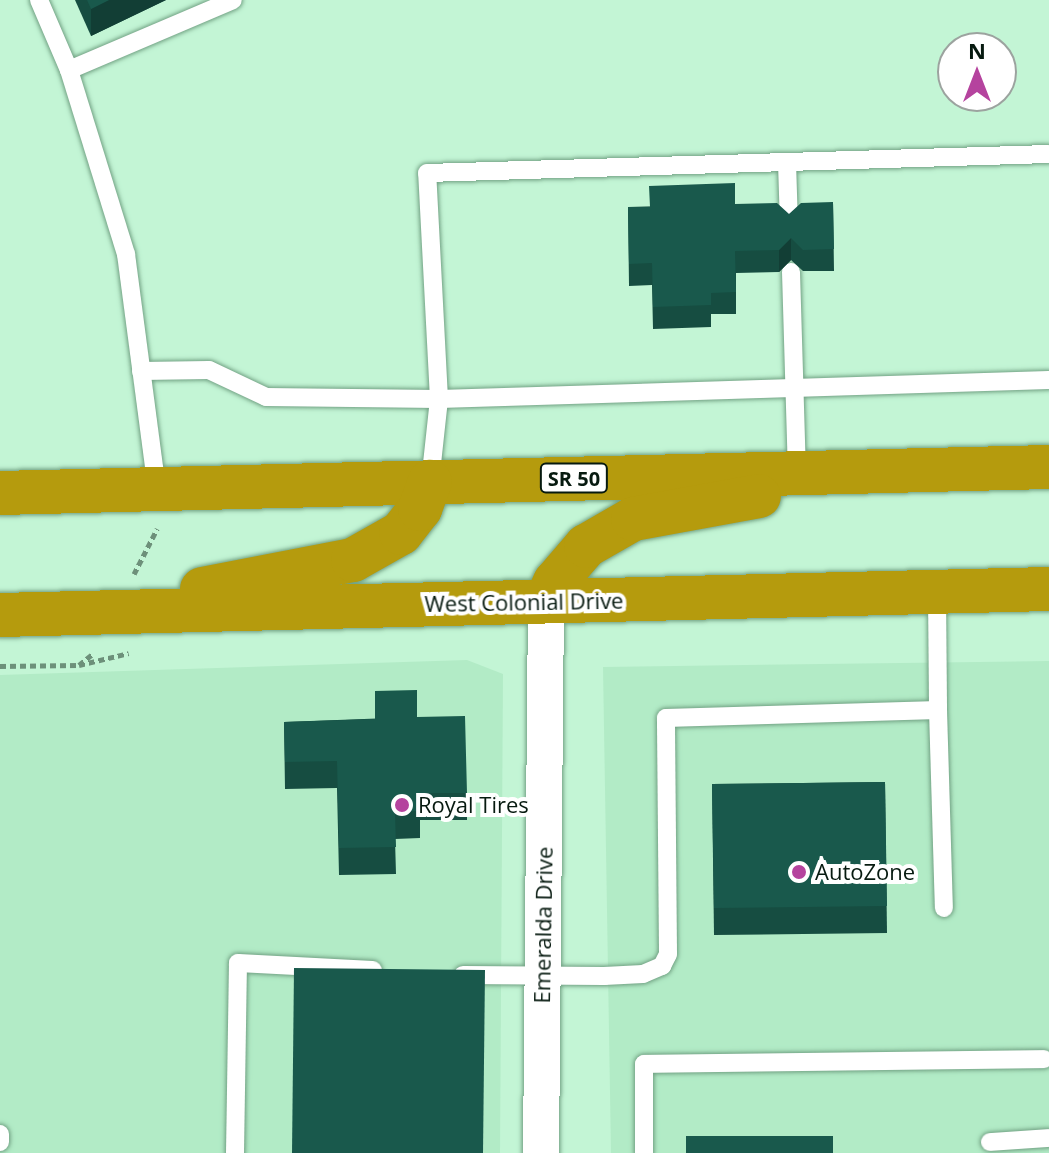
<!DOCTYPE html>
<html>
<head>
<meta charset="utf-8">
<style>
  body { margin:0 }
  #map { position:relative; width:1049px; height:1153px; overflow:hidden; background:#c3f5d5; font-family:"Open Sans",sans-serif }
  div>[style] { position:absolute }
  .built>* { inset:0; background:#b2ebc6 }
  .path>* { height:5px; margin-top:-2.5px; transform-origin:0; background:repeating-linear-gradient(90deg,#6d907a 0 6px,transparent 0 10px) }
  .roads { filter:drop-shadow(0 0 2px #72a284) drop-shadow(0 0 2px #72a284) }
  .lane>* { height:18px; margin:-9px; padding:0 9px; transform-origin:9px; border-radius:9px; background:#fff }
  .street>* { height:36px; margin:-18px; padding:0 18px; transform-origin:18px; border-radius:18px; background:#fff }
  .highway>* { height:44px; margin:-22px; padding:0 22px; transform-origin:22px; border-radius:22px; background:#b59b0d }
  .wall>* { inset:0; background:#164d41 }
  .shaded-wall>* { inset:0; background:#123e35 }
  .building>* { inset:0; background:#19594c }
  .dots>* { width:22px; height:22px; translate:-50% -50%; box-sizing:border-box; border:4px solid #fff; border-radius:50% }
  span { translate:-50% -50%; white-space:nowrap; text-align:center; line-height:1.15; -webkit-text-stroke:8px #fff; paint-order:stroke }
  .shield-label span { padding:2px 6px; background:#fff; border:2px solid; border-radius:6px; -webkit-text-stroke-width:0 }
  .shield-label { font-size:20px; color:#071a10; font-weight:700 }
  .street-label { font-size:22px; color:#071a10 }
  .poi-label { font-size:22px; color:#071a10 }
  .left { translate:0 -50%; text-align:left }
  .north { position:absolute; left:937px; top:32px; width:80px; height:80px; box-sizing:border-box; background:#fff; border:2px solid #9ca39f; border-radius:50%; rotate:0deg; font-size:22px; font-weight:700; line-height:32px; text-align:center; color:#071a10 }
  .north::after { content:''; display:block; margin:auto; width:28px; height:36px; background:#b5439e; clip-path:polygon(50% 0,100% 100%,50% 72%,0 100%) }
</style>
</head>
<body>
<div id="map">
  <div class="built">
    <i style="clip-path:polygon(467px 660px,503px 674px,500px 1153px,0 1153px,0 675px)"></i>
    <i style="clip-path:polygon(1049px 661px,1049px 1153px,611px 1153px,603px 667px)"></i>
  </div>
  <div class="path">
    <i style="left:134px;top:574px;width:51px;rotate:-62.9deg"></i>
    <i style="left:79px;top:665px;width:19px;rotate:-39deg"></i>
    <i style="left:0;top:666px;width:79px;rotate:-0.7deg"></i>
    <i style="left:79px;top:665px;width:51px;rotate:-13.5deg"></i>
  </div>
  <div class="roads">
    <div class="lane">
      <i style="left:39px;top:0;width:76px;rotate:66.8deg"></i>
      <i style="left:69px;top:70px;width:178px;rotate:-23.1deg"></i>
      <i style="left:69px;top:70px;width:193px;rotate:72.8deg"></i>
      <i style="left:126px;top:254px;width:237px;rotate:82.5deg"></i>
      <i style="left:787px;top:162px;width:62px;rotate:88.2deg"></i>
      <i style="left:791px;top:272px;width:201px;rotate:88.3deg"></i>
      <i style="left:141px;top:371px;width:68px;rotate:-0.8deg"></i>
      <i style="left:209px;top:370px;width:63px;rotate:25.3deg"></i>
      <i style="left:266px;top:397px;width:173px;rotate:0.7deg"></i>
      <i style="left:439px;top:399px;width:610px;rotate:-1.78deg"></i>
      <i style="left:430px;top:482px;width:83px;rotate:-83.8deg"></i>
      <i style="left:439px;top:399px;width:226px;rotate:-93deg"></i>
      <i style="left:427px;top:173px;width:622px;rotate:-1.75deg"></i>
      <i style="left:937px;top:592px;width:118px;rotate:89.5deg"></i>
      <i style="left:463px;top:975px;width:141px;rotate:0.4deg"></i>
      <i style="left:604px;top:976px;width:39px;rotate:-3deg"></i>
      <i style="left:643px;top:974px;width:21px;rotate:-23deg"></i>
      <i style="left:662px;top:966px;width:13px;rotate:-63deg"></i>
      <i style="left:668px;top:954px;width:236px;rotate:-90.5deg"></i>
      <i style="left:666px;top:718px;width:272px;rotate:-1.7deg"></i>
      <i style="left:938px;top:710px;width:198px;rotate:88.3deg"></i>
      <i style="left:0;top:1134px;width:8px;rotate:90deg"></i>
      <i style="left:990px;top:1142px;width:59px;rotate:-3.9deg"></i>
      <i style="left:235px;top:1153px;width:190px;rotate:-89.1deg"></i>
      <i style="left:238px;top:963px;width:135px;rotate:3deg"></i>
      <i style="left:644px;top:1153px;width:89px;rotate:-90deg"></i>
      <i style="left:644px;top:1064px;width:400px;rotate:-0.7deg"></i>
    </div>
    <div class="street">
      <i style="left:541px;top:1153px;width:552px;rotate:-89.48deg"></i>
    </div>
    <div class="highway">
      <i style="left:0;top:493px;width:1049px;rotate:-1.42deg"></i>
      <i style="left:202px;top:589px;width:154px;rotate:-10.9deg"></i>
      <i style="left:353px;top:560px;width:55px;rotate:-29.4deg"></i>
      <i style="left:401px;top:533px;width:31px;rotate:-52deg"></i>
      <i style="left:420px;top:509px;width:29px;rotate:-70deg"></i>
      <i style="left:546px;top:601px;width:21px;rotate:-65deg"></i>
      <i style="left:555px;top:582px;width:48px;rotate:-49.3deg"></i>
      <i style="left:586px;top:546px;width:54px;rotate:-29.9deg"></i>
      <i style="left:633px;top:519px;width:128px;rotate:-10.3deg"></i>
      <i style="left:0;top:615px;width:1049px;rotate:-1.42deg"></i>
    </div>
  </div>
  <div class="wall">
    <i style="clip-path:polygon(75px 0,166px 0,91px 36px)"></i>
    <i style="clip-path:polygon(833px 202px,834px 271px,803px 271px,791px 260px,779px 272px,736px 273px,736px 314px,711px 314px,711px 327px,653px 329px,652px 285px,629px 286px,628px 207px,735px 204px,789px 214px)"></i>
    <i style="clip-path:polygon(417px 717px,467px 793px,467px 820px,420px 820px,420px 838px,395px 839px,396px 874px,339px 875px,337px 788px,285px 789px,284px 722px)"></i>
    <i style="clip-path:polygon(885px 782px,887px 933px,714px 935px,712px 784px)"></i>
  </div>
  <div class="shaded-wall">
    <i style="clip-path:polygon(109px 0,166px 0,91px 36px,91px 9px)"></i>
    <i style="clip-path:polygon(791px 238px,791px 260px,779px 272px,779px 250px)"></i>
  </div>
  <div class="building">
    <i style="clip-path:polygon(87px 0,109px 0,91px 9px)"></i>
    <i style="clip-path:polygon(735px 183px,735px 204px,777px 203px,789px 214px,801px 203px,833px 202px,834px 249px,803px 250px,791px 238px,779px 250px,735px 251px,736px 292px,711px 293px,711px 305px,653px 307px,652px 263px,629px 264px,628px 207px,650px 207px,649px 186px)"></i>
    <i style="clip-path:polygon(417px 690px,417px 717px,465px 716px,467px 793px,419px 793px,420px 811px,395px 812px,396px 847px,339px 848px,337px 761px,285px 762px,284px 722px,375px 719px,375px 691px)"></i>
    <i style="clip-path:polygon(885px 782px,887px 906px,714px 908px,712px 784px)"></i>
    <i style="clip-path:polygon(294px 968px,485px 970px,483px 1153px,292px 1153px)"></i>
    <i style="clip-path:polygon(686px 1136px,833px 1136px,833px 1153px,686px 1153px)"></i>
  </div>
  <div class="dots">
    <i style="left:402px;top:805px;background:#b5439e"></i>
    <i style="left:799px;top:872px;background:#b5439e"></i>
  </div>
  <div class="shield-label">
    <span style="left:574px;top:478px">SR 50</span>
  </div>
  <div class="street-label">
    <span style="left:524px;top:602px;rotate:-1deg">West Colonial Drive</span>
    <span style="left:543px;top:925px;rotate:-89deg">Emeralda Drive</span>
  </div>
  <div class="poi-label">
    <span class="left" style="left:418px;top:805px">Royal Tires</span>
    <span class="left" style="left:815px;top:872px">AutoZone</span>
  </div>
  <div class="north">N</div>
</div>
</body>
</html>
